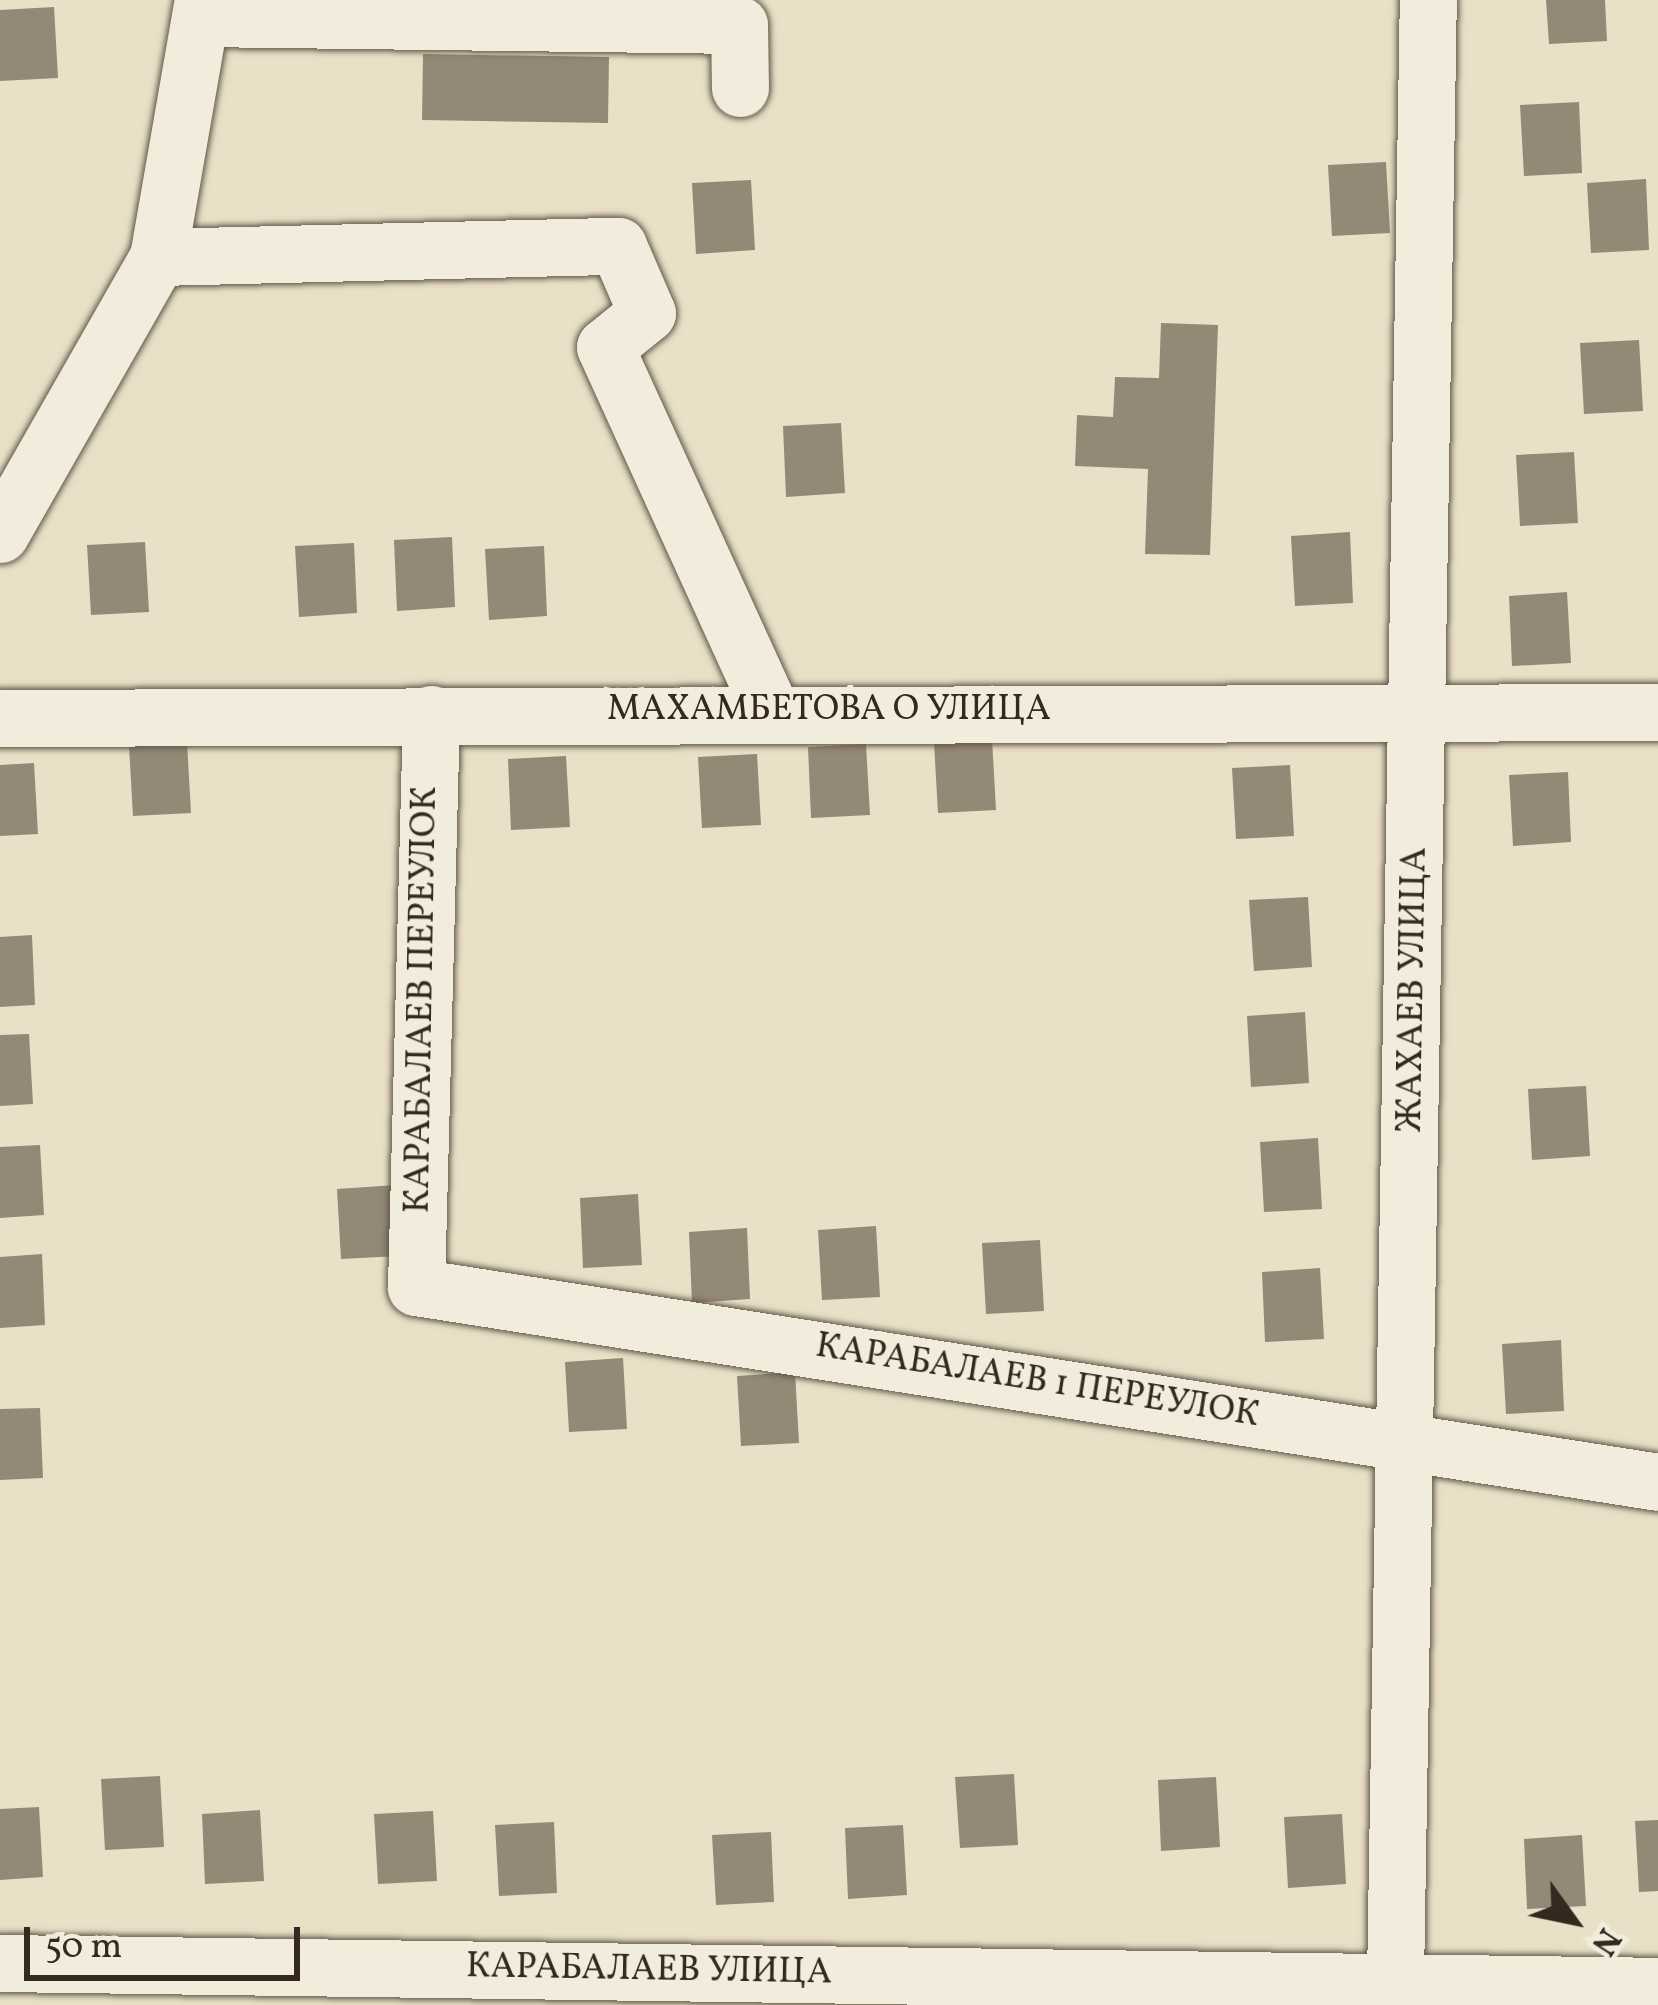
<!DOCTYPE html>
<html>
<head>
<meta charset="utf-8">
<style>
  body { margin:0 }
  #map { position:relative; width:1658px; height:2005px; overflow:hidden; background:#e9e1c7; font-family:Vollkorn,serif }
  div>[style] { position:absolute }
  .building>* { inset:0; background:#938976 }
  .roads { filter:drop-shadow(0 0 3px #625749) drop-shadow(0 0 3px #625749) }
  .minor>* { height:57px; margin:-28.5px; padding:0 28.5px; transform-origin:28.5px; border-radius:28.5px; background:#f1ecdb }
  span { translate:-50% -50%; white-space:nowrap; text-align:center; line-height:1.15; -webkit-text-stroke:12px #f1ecdb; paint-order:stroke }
  .street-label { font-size:36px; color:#35291f }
  .north { position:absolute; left:1514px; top:1861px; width:120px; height:120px; -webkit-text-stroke:9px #f1ecdb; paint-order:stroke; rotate:123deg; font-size:33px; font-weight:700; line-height:48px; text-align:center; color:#35291f }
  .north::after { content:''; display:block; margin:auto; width:42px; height:54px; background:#35291f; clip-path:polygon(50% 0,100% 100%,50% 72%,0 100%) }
  .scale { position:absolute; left:24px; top:1927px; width:276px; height:54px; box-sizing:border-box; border:6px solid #35291f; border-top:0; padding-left:15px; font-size:36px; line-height:42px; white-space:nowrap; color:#35291f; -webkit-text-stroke:9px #f1ecdb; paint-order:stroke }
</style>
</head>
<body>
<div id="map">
  <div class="building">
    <i style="clip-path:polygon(1546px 0,1605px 0,1607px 41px,1549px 44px)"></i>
    <i style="clip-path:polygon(54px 7px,58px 78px,0 81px,0 10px)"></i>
    <i style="clip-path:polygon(423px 54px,609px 57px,608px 123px,422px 120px)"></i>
    <i style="clip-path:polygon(1579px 102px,1582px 173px,1524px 176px,1520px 105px)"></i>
    <i style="clip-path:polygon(1386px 162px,1390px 233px,1332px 236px,1328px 165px)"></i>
    <i style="clip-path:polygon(1646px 179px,1649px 250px,1591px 253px,1587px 183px)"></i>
    <i style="clip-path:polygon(751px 180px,755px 250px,696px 254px,692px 183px)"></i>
    <i style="clip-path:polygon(1161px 323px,1218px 325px,1210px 555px,1145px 554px,1148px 469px,1075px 466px,1077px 415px,1113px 417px,1115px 377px,1159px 378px)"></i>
    <i style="clip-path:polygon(1639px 340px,1643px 411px,1584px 414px,1580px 343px)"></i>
    <i style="clip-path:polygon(841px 423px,845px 493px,786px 497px,783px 426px)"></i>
    <i style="clip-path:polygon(1574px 452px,1578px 523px,1520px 526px,1516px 455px)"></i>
    <i style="clip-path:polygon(1350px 532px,1353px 603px,1295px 606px,1291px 536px)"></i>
    <i style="clip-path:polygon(452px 537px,455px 607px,397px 611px,394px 540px)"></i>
    <i style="clip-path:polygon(145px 542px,149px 612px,91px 615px,87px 545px)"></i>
    <i style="clip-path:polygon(354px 543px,357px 613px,299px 617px,295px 546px)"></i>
    <i style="clip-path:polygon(544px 546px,547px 616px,489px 620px,485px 549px)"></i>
    <i style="clip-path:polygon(1567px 592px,1571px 663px,1512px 666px,1509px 596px)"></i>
    <i style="clip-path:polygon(992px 739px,996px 810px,938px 813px,934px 743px)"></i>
    <i style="clip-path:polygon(187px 742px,191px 813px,133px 816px,129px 746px)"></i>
    <i style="clip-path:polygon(866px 744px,870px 815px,811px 818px,808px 747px)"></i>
    <i style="clip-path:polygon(757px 754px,761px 825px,702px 828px,698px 757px)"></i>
    <i style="clip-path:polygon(566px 756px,570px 827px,511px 830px,508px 759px)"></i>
    <i style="clip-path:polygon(34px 763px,38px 834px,0 836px,0 765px)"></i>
    <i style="clip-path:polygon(1290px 765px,1294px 836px,1236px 839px,1232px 768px)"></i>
    <i style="clip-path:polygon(1568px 772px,1571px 842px,1513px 846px,1509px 775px)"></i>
    <i style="clip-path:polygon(1308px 897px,1312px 967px,1254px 971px,1249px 900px)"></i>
    <i style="clip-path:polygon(32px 935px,35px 1005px,0 1007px,0 937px)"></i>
    <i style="clip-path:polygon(1305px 1012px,1309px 1083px,1251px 1087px,1247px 1016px)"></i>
    <i style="clip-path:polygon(29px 1034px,33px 1104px,0 1106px,0 1035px)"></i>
    <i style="clip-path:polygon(1586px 1086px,1590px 1156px,1532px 1160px,1528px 1089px)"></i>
    <i style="clip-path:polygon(1318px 1138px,1322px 1209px,1264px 1212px,1260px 1142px)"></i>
    <i style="clip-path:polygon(40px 1145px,44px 1215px,0 1218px,0 1147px)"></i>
    <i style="clip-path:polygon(396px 1185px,399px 1256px,341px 1259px,337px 1189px)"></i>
    <i style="clip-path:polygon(638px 1194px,642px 1265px,583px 1268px,580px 1198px)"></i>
    <i style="clip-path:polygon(876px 1226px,880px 1297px,822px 1300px,818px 1230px)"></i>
    <i style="clip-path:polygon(747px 1228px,750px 1299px,692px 1303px,689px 1232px)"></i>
    <i style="clip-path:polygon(1040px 1240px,1044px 1311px,986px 1314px,982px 1243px)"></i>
    <i style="clip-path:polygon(42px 1254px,45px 1325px,0 1328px,0 1257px)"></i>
    <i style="clip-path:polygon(1320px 1268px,1324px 1339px,1265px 1342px,1262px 1272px)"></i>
    <i style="clip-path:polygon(1561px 1340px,1564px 1411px,1506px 1414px,1502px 1344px)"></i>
    <i style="clip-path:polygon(623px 1358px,627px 1429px,569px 1432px,565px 1362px)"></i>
    <i style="clip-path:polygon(795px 1372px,799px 1443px,741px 1446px,737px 1376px)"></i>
    <i style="clip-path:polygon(40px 1408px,43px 1478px,0 1480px,0 1409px)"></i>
    <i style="clip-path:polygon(1014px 1774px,1018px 1845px,960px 1848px,955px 1777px)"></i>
    <i style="clip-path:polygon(160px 1776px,164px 1847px,105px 1850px,101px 1779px)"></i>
    <i style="clip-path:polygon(1216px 1777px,1220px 1847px,1161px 1851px,1158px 1780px)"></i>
    <i style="clip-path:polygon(39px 1807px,43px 1877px,0 1880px,0 1809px)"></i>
    <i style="clip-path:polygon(260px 1810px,264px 1881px,205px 1884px,202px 1814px)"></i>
    <i style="clip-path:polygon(433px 1811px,437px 1881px,378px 1884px,374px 1814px)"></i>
    <i style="clip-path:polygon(1342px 1814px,1346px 1884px,1288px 1888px,1284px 1817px)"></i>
    <i style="clip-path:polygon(1658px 1820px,1658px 1891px,1639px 1892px,1635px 1821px)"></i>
    <i style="clip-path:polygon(554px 1822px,557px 1893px,499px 1896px,495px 1825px)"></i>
    <i style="clip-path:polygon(903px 1825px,907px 1895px,848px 1899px,845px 1828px)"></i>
    <i style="clip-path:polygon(771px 1832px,774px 1902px,716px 1905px,712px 1835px)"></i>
    <i style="clip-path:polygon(1582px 1835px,1586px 1906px,1527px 1909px,1524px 1839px)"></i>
  </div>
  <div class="roads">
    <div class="minor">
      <i style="left:200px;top:18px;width:539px;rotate:0.74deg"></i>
      <i style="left:739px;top:25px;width:63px;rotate:89.1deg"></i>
      <i style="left:158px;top:257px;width:460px;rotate:-1.4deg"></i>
      <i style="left:618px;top:246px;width:73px;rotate:66.6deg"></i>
      <i style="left:647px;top:313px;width:54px;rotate:141deg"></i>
      <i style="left:605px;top:347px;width:401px;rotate:65.5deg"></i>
      <i style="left:0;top:534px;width:319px;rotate:-60.3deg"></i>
      <i style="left:158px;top:257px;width:261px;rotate:-80.1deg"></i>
      <i style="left:431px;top:714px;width:573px;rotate:91.5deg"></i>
      <i style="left:416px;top:1287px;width:1257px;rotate:8.92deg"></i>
      <i style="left:0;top:718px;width:1658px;rotate:-0.21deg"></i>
      <i style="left:0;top:1963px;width:1658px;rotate:0.79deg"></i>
      <i style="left:1395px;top:1980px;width:1980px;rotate:-89.05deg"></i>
    </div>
  </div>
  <div class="street-label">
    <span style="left:829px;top:711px">МАХАМБЕТОВА О УЛИЦА</span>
    <span style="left:1414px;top:990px;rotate:-89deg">ЖАХАЕВ УЛИЦА</span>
    <span style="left:423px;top:1000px;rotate:-89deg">КАРАБАЛАЕВ ПЕРЕУЛОК</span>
    <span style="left:1037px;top:1382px;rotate:9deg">КАРАБАЛАЕВ 1 ПЕРЕУЛОК</span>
    <span style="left:649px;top:1971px;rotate:1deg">КАРАБАЛАЕВ УЛИЦА</span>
  </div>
  <div class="north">N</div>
  <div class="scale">50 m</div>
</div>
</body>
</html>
